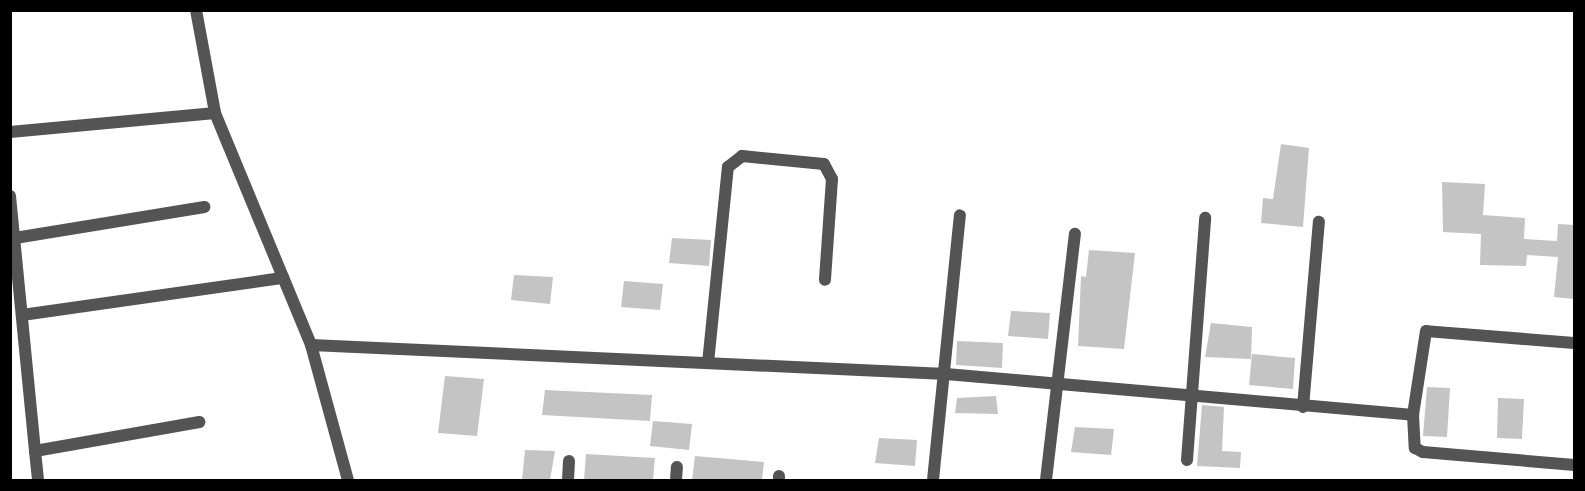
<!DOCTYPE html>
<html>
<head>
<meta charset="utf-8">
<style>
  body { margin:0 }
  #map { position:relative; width:1585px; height:491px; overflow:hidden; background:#fff; font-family:Signika,sans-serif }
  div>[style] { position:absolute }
  .building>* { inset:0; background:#c4c4c4 }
  .street>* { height:12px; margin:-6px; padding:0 6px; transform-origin:6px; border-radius:6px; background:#545454 }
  span { translate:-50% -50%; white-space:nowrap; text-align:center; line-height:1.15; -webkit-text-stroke:4.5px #fff; paint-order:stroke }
  .frame { position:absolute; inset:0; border:12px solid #000; pointer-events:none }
</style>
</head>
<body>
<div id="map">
  <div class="building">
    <i style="clip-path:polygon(1281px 144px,1309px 148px,1303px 227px,1261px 223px,1263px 198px,1273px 199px)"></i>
    <i style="clip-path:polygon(1442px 182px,1485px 184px,1483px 215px,1525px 218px,1524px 239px,1557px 241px,1558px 224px,1575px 225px,1575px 299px,1554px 297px,1558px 257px,1527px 255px,1526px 266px,1480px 265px,1481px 234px,1443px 232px)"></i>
    <i style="clip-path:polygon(672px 238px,711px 240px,709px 266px,669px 263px)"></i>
    <i style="clip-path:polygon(1089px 250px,1135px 253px,1124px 349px,1078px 346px,1081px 276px,1086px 277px)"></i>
    <i style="clip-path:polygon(514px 275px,553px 277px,550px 304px,511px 300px)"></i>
    <i style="clip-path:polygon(624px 281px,663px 284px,660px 310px,621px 307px)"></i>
    <i style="clip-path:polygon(1011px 311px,1050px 313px,1048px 339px,1008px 336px)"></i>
    <i style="clip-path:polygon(1211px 323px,1252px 327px,1251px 359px,1205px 357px)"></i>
    <i style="clip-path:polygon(957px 341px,1003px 343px,1002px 368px,956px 365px)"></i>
    <i style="clip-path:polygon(1252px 354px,1295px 358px,1293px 389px,1249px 385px)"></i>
    <i style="clip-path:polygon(445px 376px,484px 379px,477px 436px,438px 433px)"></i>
    <i style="clip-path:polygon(1427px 387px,1450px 388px,1447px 437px,1423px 436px)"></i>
    <i style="clip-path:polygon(545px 390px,652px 395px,650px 421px,542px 415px)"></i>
    <i style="clip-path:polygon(996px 396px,998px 414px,955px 413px,957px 398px)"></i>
    <i style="clip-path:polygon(1498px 398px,1524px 399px,1522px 439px,1497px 438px)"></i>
    <i style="clip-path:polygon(1202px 405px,1224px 407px,1222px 451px,1241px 452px,1240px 468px,1197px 466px)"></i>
    <i style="clip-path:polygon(653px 421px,692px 424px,689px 450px,650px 446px)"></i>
    <i style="clip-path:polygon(1075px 427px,1114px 429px,1111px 455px,1071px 452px)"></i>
    <i style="clip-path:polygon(879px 438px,917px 440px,915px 466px,875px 463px)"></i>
    <i style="clip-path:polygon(525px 450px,555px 451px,550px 480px,522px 480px)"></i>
    <i style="clip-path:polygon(586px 454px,655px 458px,653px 480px,584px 480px)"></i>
    <i style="clip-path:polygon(695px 456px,764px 462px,762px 480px,692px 480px)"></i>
  </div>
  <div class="street">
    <i style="left:196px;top:10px;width:105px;rotate:79.5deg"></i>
    <i style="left:215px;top:113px;width:251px;rotate:67.5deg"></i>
    <i style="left:311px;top:345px;width:140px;rotate:74.7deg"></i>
    <i style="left:10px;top:132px;width:206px;rotate:-5.3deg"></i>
    <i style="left:10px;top:196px;width:256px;rotate:84.4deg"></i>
    <i style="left:35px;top:451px;width:167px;rotate:-10deg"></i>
    <i style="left:15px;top:238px;width:192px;rotate:-9.3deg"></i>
    <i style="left:22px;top:315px;width:264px;rotate:-8.1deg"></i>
    <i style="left:1574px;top:343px;width:148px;rotate:-175.4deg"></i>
    <i style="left:1426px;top:331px;width:85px;rotate:98.8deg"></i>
    <i style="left:1413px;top:415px;width:33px;rotate:87deg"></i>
    <i style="left:1415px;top:448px;width:9px;rotate:27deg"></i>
    <i style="left:1423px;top:452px;width:152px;rotate:4.9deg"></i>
    <i style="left:311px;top:345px;width:636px;rotate:2.61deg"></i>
    <i style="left:946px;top:374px;width:469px;rotate:5deg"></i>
    <i style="left:708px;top:363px;width:197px;rotate:-84.2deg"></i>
    <i style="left:728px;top:167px;width:18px;rotate:-38deg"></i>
    <i style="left:742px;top:156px;width:82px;rotate:5.6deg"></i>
    <i style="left:824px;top:164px;width:17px;rotate:62deg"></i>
    <i style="left:832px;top:179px;width:101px;rotate:94deg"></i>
    <i style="left:1303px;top:407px;width:186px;rotate:-85.1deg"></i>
    <i style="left:35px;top:451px;width:29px;rotate:84deg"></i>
    <i style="left:1187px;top:460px;width:243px;rotate:-85.7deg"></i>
    <i style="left:568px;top:480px;width:19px;rotate:-87deg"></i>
    <i style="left:676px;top:480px;width:13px;rotate:-86deg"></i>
    <i style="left:779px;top:480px;width:4px;rotate:-90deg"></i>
    <i style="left:933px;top:480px;width:266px;rotate:-84.2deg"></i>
    <i style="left:1046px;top:480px;width:248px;rotate:-83.3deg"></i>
  </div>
  <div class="frame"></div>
</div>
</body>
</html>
